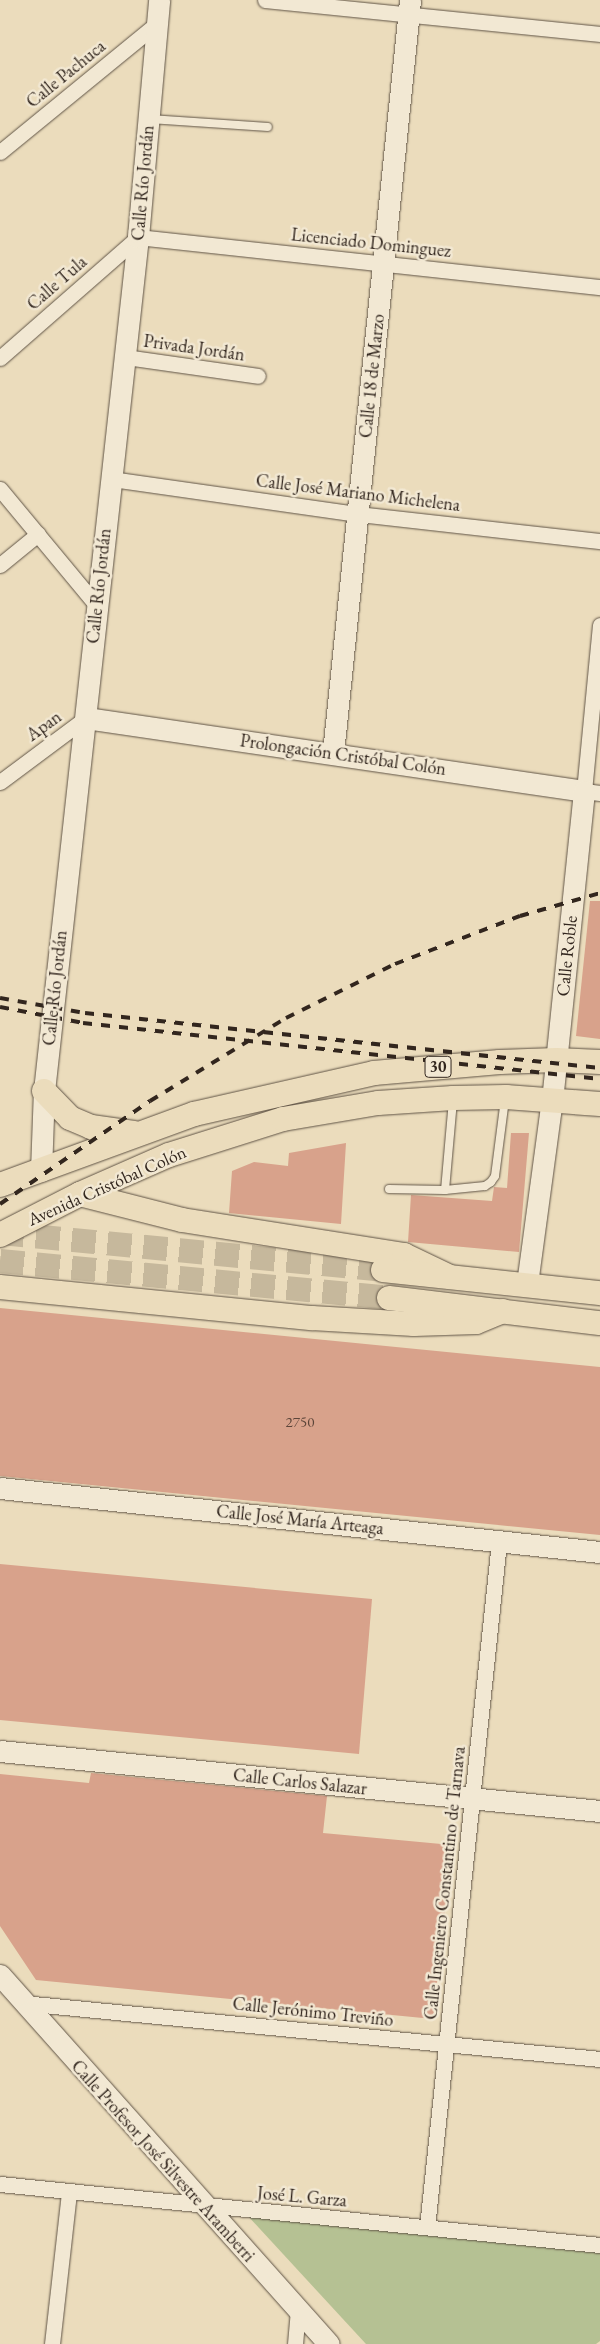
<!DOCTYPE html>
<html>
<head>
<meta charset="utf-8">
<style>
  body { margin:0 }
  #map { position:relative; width:600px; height:2344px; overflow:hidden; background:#ebdcbc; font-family:"EB Garamond",serif }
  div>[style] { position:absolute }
  .green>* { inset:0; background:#b5c193 }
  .building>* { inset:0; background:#d8a28b }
  .primary-tunnel>* { height:24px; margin-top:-12px; transform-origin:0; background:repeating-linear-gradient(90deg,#c6b89c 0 24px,transparent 0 36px) }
  .roads { filter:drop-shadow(0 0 1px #605446) drop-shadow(0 0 1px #605446) }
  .lane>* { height:8px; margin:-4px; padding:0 4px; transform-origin:4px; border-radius:4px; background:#f2e8d3 }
  .street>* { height:15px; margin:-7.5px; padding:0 7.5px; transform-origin:7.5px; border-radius:7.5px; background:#f2e8d3 }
  .secondary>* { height:21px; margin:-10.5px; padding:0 10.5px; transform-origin:10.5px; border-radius:10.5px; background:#f2e8d3 }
  .primary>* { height:24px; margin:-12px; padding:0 12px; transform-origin:12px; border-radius:12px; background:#ebdcbc }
  .rail>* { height:4px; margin-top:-2px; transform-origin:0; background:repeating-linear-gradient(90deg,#32261e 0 9px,transparent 0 18px) }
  span { translate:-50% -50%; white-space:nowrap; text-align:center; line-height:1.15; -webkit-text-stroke:5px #f2e8d3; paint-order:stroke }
  .number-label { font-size:15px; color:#5c4539 }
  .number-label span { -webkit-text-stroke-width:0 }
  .shield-label span { padding:1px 4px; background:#f2e8d3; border:1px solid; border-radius:4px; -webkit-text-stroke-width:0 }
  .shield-label { font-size:16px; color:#32261e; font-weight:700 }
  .street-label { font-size:18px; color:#32261e }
</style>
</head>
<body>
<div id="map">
  <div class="green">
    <i style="clip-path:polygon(247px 2215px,600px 2245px,600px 2341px,596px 2344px,366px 2344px)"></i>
  </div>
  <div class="building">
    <i style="clip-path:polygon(590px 901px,600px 901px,600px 1039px,576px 1036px)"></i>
    <i style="clip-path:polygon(511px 1133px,529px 1133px,519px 1252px,408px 1242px,411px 1195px,492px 1201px,494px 1187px,507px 1188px)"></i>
    <i style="clip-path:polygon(346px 1143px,341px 1224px,229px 1213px,232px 1171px,254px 1162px,288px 1166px,289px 1153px)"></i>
    <i style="clip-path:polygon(0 1308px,600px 1367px,600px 1535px,0 1476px)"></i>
    <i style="clip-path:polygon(0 1564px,372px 1599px,359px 1754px,0 1720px)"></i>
    <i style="clip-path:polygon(91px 1773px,327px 1796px,323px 1833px,452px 1845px,433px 2019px,36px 1980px,0 1926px,0 1774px,89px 1783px)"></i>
  </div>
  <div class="primary-tunnel">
    <i style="left:0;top:1233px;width:385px;rotate:5.5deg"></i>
    <i style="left:0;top:1261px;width:391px;rotate:5.4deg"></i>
  </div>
  <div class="roads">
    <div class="lane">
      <i style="left:150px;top:119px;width:118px;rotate:3.9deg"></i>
      <i style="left:389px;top:1189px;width:56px;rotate:1deg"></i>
      <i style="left:445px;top:1190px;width:40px;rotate:-5.7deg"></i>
      <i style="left:485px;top:1186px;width:7px;rotate:-34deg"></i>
      <i style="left:491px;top:1182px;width:7px;rotate:-56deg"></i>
      <i style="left:495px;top:1176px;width:78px;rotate:-82.6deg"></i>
      <i style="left:445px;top:1190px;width:90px;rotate:-84.9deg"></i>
    </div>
    <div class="street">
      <i style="left:265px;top:0;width:337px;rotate:5.8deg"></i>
      <i style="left:0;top:152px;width:200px;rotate:-39.3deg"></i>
      <i style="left:125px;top:357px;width:134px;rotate:8.1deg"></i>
      <i style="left:0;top:358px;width:184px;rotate:-41.2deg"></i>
      <i style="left:138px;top:237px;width:465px;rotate:6.2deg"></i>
      <i style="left:111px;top:479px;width:249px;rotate:8.1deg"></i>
      <i style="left:358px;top:514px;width:244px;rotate:6.4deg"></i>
      <i style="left:0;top:489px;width:152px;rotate:50.3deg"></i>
      <i style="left:0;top:565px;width:49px;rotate:-39.2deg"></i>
      <i style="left:600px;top:625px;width:167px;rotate:95.5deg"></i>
      <i style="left:584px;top:791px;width:16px;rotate:7deg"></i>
      <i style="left:0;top:782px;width:107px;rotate:-36.7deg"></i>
      <i style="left:23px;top:2003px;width:580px;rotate:5.54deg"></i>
      <i style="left:0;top:2184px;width:603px;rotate:5.81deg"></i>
      <i style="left:427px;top:2227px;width:689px;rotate:-84deg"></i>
      <i style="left:52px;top:2344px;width:153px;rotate:-83.6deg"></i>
      <i style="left:295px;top:2344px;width:33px;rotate:-85deg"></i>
    </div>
    <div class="secondary">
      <i style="left:86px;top:718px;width:503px;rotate:8.34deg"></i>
      <i style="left:584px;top:791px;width:310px;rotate:95.9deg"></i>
      <i style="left:552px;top:1099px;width:188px;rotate:97.7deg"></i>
      <i style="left:333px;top:753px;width:757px;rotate:-84.16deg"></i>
      <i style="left:41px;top:1171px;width:80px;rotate:-87.9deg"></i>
      <i style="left:44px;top:1091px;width:859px;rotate:-83.72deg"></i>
      <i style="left:138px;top:237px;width:238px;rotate:-84.9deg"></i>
      <i style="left:0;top:1488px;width:603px;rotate:6.09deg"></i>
      <i style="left:0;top:1751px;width:603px;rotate:5.71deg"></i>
      <i style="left:0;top:1975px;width:494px;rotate:48.3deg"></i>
    </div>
    <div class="primary">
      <i style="left:44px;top:1091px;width:37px;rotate:46deg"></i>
      <i style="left:70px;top:1118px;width:23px;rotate:23deg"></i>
      <i style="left:91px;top:1127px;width:43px;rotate:7.9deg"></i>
      <i style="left:0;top:1185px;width:207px;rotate:-20.1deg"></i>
      <i style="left:194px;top:1114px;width:185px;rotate:-12.8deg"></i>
      <i style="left:374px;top:1073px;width:126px;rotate:-5deg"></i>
      <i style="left:500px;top:1062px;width:56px;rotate:-2deg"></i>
      <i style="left:556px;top:1060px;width:44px;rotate:2.6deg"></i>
      <i style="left:80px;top:1194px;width:105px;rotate:14.3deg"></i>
      <i style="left:182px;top:1220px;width:225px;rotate:9deg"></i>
      <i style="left:404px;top:1255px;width:51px;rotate:25.6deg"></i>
      <i style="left:0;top:1235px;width:90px;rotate:-27.1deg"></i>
      <i style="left:80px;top:1194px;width:97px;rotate:-23.7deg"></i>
      <i style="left:169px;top:1155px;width:120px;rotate:-17.5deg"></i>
      <i style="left:283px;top:1119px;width:96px;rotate:-9.6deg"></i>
      <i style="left:378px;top:1103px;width:75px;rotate:-3.8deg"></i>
      <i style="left:453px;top:1098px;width:53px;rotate:-1.1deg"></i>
      <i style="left:506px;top:1097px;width:94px;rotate:4.3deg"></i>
      <i style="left:383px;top:1270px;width:218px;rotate:6.1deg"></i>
      <i style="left:0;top:1287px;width:314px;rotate:5.7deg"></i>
      <i style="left:312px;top:1318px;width:102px;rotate:3.4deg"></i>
      <i style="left:414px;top:1324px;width:62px;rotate:-1.8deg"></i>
      <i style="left:476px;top:1322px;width:29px;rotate:-22deg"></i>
      <i style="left:389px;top:1298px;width:212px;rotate:6.8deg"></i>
    </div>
  </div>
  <div class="rail">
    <i style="left:0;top:998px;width:86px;rotate:10deg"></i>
    <i style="left:85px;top:1013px;width:518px;rotate:6.1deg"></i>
    <i style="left:0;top:1007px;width:85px;rotate:10.9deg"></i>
    <i style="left:83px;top:1023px;width:520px;rotate:6.18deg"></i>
    <i style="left:0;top:1204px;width:182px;rotate:-34.5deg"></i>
    <i style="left:150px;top:1101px;width:159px;rotate:-31.4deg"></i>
    <i style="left:286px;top:1018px;width:122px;rotate:-26.4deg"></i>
    <i style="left:395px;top:964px;width:134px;rotate:-21deg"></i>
    <i style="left:520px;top:916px;width:83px;rotate:-16deg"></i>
  </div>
  <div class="number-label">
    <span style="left:300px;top:1422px">2750</span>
  </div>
  <div class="shield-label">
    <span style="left:438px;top:1067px">30</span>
  </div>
  <div class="street-label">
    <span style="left:66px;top:74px;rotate:-39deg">Calle Pachuca</span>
    <span style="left:143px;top:183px;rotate:-85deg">Calle Río Jordán</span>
    <span style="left:371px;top:243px;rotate:6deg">Licenciado Dominguez</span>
    <span style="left:57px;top:283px;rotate:-41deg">Calle Tula</span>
    <span style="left:194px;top:348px;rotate:8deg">Privada Jordán</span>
    <span style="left:372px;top:376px;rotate:-84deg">Calle 18 de Marzo</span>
    <span style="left:358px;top:493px;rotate:7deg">Calle José Mariano Michelena</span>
    <span style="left:99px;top:586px;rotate:-84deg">Calle Río Jordán</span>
    <span style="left:44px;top:726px;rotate:-36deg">Apan</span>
    <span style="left:343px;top:755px;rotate:8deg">Prolongación Cristóbal Colón</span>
    <span style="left:567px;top:956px;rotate:-84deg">Calle Roble</span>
    <span style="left:55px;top:988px;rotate:-84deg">Calle Río Jordán</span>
    <span style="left:107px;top:1186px;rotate:-24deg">Avenida Cristóbal Colón</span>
    <span style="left:300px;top:1520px;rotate:6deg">Calle José María Arteaga</span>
    <span style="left:300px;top:1782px;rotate:6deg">Calle Carlos Salazar</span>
    <span style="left:445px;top:1883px;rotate:-84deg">Calle Ingeniero Constantino de Tarnava</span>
    <span style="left:313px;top:2012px;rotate:6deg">Calle Jerónimo Treviño</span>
    <span style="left:163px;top:2161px;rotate:48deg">Calle Profesor José Silvestre Aramberri</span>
    <span style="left:302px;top:2197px;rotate:5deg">José L. Garza</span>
  </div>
</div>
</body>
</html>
